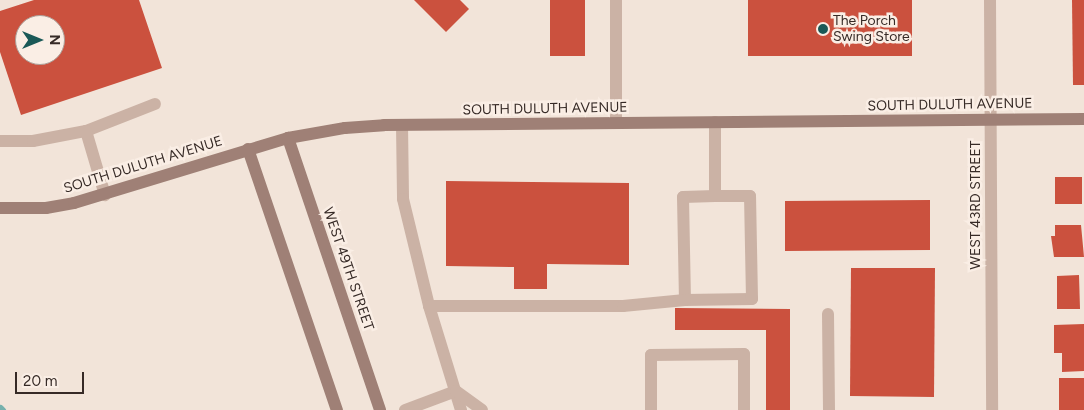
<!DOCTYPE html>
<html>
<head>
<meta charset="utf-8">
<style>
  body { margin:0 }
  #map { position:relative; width:1084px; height:410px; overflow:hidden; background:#f2e4d9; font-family:Figtree,sans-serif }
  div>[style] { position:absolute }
  .stream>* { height:7px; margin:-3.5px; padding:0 3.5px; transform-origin:3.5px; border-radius:3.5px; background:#77b1ad }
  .building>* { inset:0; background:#cb513e }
  .lane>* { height:12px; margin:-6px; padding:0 6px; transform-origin:6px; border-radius:6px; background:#cbb2a5 }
  .street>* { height:12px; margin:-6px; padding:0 6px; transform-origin:6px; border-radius:6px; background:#cbb2a5 }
  .secondary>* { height:12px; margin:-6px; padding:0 6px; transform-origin:6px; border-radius:6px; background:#9f8076 }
  .dots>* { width:14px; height:14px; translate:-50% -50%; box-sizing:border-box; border:2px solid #faeee5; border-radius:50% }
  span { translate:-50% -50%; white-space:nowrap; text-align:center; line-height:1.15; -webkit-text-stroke:5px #faeee5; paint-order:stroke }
  .poi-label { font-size:14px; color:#362a26 }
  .left { translate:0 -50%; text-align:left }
  .street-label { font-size:14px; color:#362a26 }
  .north { position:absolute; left:15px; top:15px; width:50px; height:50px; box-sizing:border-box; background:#faeee5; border:1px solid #aca099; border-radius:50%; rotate:90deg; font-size:14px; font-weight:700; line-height:20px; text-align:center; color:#362a26 }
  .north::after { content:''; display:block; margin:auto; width:18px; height:22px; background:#1a5957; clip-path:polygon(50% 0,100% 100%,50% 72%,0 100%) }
  .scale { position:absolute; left:15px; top:372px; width:69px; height:22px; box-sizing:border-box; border:2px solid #362a26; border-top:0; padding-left:6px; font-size:15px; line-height:18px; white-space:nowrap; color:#362a26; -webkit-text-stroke:4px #faeee5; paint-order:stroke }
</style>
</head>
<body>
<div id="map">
  <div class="stream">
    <i style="left:0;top:408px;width:3px;rotate:45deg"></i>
  </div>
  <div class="building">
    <i style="clip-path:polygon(evenodd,34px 0,139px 0,162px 68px,21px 115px,0 52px,0 11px,34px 0,25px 25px,55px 25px,55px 55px,25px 55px,25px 25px)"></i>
    <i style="clip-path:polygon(414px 0,460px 0,469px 9px,446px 32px)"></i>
    <i style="clip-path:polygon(550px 0,585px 0,585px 56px,550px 56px)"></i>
    <i style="clip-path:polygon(748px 0,912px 0,912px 56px,748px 56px)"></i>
    <i style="clip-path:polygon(1072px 0,1084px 0,1084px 85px,1073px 85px)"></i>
    <i style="clip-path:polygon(1055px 177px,1082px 177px,1082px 204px,1055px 204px)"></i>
    <i style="clip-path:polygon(446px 181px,629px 183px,629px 265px,547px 264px,547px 289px,514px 289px,514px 267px,446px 266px)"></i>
    <i style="clip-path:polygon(930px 200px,930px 250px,785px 251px,785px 201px)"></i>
    <i style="clip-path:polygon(1055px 225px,1081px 225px,1084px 257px,1054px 257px,1051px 236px,1055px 236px)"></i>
    <i style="clip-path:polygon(851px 268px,935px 268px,934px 397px,850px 396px)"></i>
    <i style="clip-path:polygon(1079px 275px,1080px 309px,1057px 309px,1057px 276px)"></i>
    <i style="clip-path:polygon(675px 308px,790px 309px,790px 410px,766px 410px,766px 330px,675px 330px)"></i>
    <i style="clip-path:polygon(1084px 324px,1084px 371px,1062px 372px,1062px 353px,1054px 353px,1054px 325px)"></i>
    <i style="clip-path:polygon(1059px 378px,1084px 378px,1084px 410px,1059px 410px)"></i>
  </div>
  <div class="lane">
    <i style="left:616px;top:0;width:123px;rotate:90deg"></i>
    <i style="left:402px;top:125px;width:74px;rotate:89.2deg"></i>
    <i style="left:403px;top:199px;width:110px;rotate:76.3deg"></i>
    <i style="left:429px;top:306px;width:109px;rotate:72.9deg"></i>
    <i style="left:86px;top:131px;width:74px;rotate:-21.4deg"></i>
    <i style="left:0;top:141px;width:33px"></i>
    <i style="left:33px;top:141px;width:54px;rotate:-10.7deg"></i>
    <i style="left:86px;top:131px;width:67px;rotate:73.5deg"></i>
    <i style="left:715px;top:196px;width:32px;rotate:178deg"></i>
    <i style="left:683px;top:197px;width:103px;rotate:88.9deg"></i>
    <i style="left:685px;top:300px;width:67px;rotate:-0.9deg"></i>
    <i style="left:752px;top:299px;width:103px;rotate:-91.1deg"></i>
    <i style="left:750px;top:196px;width:35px;rotate:180deg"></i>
    <i style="left:715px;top:196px;width:74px;rotate:-90deg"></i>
    <i style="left:429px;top:306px;width:194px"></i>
    <i style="left:623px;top:306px;width:62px;rotate:-5.5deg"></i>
    <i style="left:828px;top:314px;width:96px;rotate:89.4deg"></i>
    <i style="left:405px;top:410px;width:54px;rotate:-20.4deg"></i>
    <i style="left:456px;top:391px;width:32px;rotate:36deg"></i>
    <i style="left:651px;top:410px;width:55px;rotate:-90deg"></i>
    <i style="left:651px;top:355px;width:93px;rotate:-0.6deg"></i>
    <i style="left:744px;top:354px;width:56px;rotate:90deg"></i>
  </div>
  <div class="street">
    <i style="left:990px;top:0;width:410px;rotate:89.7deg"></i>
  </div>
  <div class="secondary">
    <i style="left:288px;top:138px;width:287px;rotate:71.3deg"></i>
    <i style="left:248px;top:149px;width:276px;rotate:71.2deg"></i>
    <i style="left:0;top:208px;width:46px"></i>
    <i style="left:46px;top:208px;width:28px;rotate:-10deg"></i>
    <i style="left:74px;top:203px;width:224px;rotate:-16.9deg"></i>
    <i style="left:288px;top:138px;width:58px;rotate:-10deg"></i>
    <i style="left:345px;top:128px;width:39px;rotate:-4deg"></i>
    <i style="left:384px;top:125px;width:700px;rotate:-0.49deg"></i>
  </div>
  <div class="dots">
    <i style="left:823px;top:29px;background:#1a5957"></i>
  </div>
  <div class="poi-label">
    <span class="left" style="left:833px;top:29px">The Porch<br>Swing Store</span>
  </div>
  <div class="street-label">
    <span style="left:950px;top:105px;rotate:-1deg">SOUTH DULUTH AVENUE</span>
    <span style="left:545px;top:109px;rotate:-1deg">SOUTH DULUTH AVENUE</span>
    <span style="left:143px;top:165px;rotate:-17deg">SOUTH DULUTH AVENUE</span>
    <span style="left:976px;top:205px;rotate:-90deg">WEST 43RD STREET</span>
    <span style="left:348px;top:269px;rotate:71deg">WEST 49TH STREET</span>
  </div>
  <div class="north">N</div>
  <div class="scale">20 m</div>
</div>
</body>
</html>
